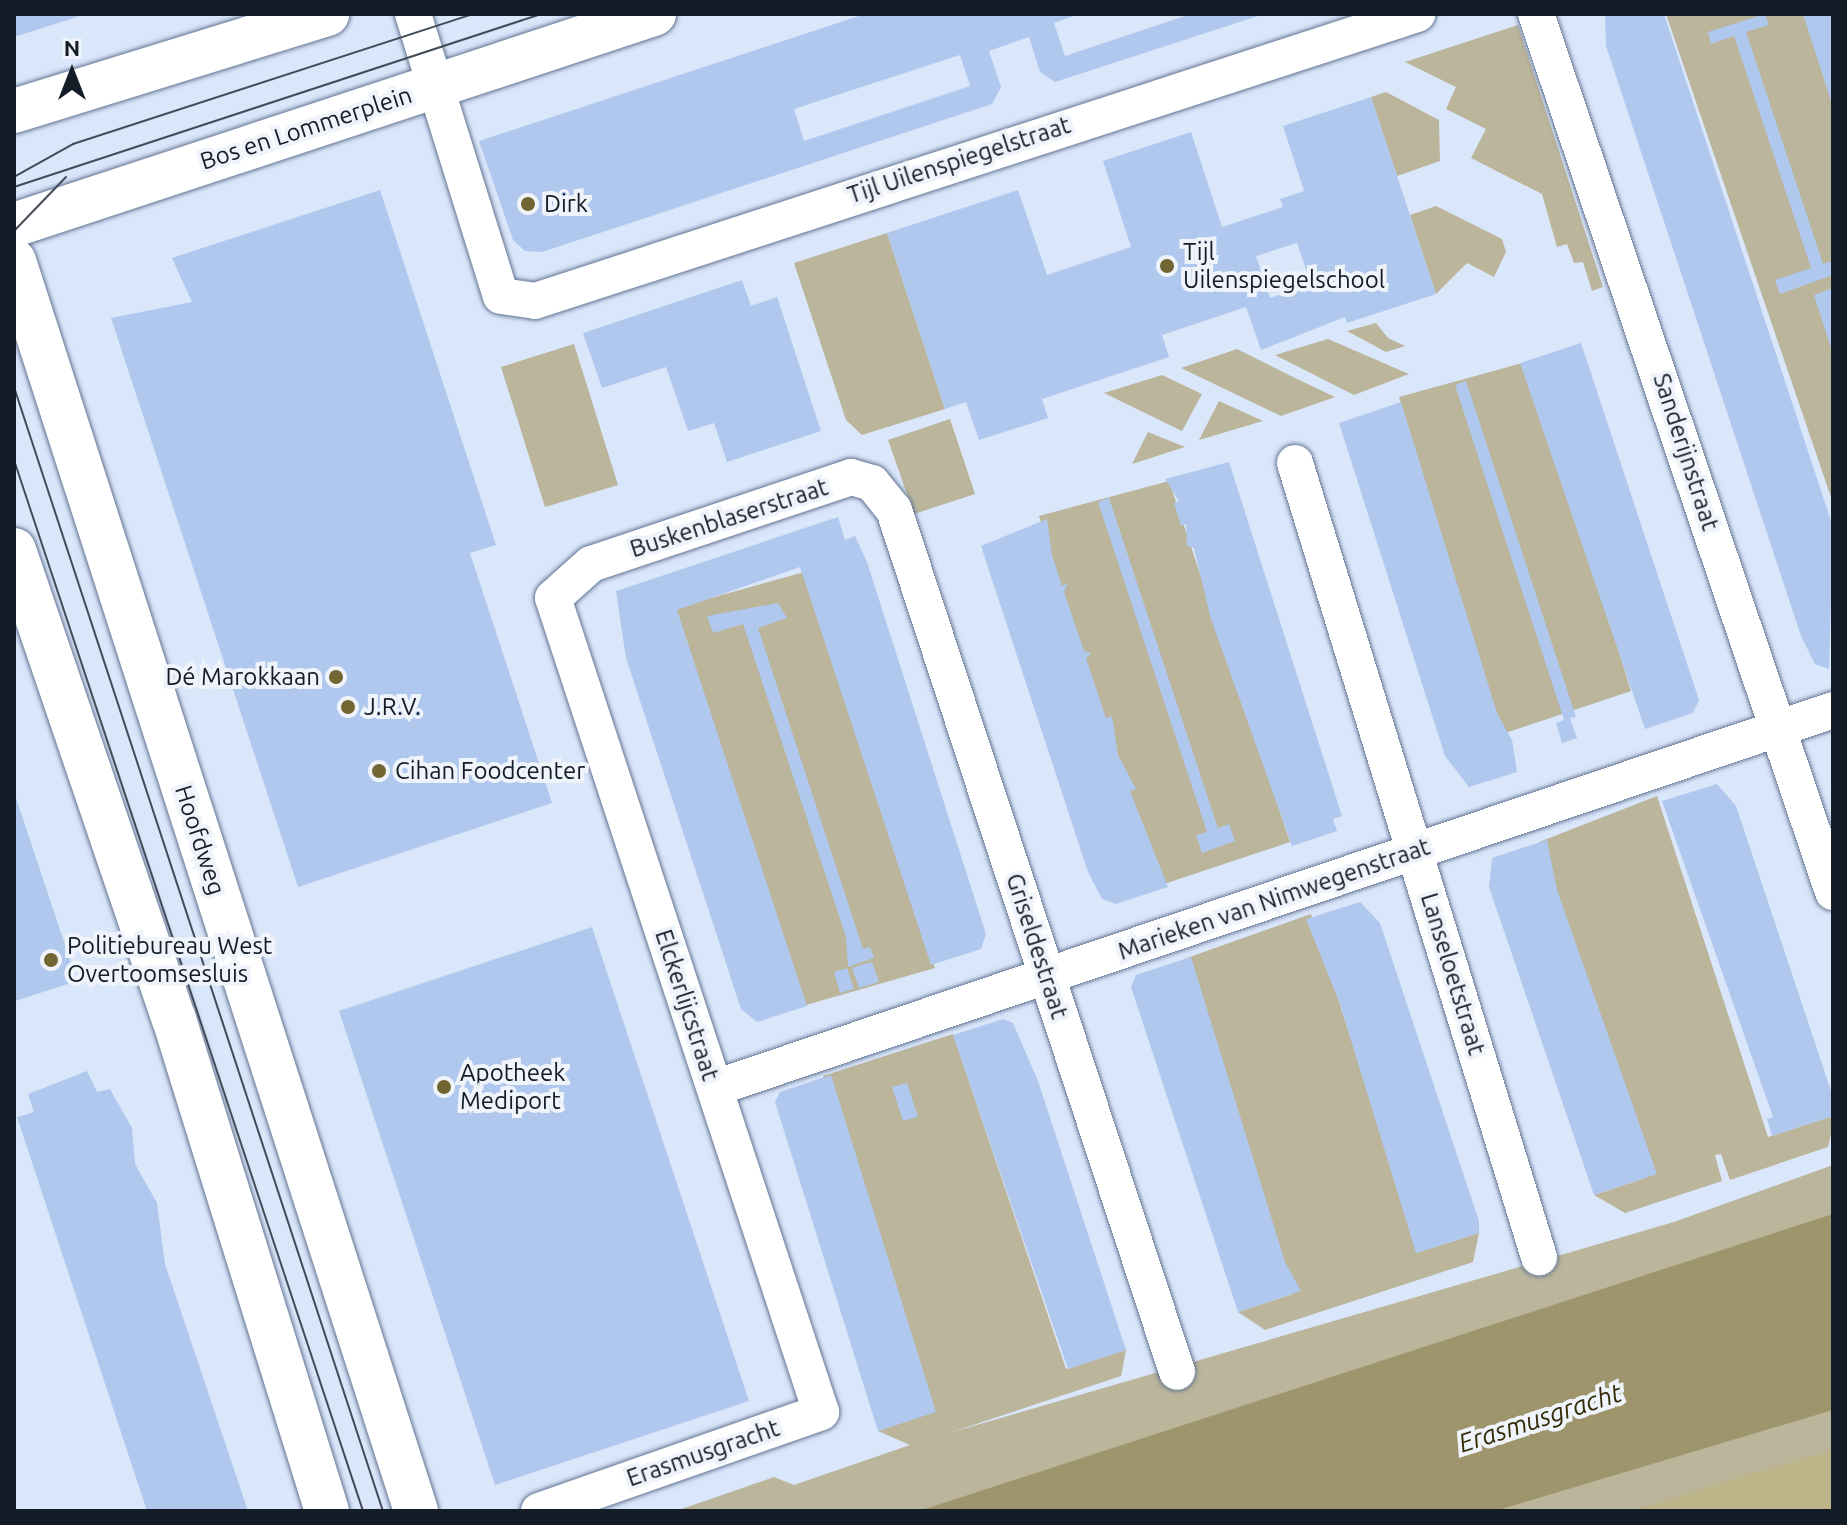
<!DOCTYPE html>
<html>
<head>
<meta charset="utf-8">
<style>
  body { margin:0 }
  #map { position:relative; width:1847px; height:1525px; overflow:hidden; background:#dae6fa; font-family:Ubuntu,sans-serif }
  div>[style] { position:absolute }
  .green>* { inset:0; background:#bab59b }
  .forest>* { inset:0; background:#beb48a }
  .water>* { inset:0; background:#9e956c }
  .building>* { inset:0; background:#b0c8ed }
  .roads { filter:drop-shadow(0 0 2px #627592) drop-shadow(0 0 2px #627592) }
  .minor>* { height:36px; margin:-18px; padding:0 18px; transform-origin:18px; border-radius:18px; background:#fff }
  .tertiary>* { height:44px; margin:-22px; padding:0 22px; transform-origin:22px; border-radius:22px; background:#fff }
  .secondary>* { height:44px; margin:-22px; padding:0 22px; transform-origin:22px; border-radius:22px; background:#fff }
  .tram>* { height:2px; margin:-1px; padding:0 1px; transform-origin:1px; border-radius:1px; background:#424b58 }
  .dots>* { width:22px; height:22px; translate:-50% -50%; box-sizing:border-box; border:4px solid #eff3fa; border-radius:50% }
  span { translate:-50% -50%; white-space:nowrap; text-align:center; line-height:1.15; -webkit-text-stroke:8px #eff3fa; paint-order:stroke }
  .street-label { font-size:24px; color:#141c27 }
  .poi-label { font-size:24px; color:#141c27 }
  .left { translate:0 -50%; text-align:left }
  .right { translate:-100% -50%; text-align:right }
  .water-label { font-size:26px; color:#342c08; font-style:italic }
  .frame { position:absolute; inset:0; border:16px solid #141c27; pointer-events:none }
  .north { position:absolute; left:32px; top:32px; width:80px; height:80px; -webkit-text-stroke:6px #eff3fa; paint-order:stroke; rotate:0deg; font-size:22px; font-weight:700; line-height:32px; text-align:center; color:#141c27 }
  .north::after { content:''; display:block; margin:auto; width:28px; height:36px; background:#141c27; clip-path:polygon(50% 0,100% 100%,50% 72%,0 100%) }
</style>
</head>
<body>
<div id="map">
  <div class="green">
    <i style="clip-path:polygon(1666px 14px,1808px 14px,1833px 87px,1833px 503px)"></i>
    <i style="clip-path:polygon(1518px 25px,1603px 287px,1592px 291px,1583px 262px,1574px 263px,1567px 244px,1557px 247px,1542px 194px,1471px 158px,1486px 129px,1446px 109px,1456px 87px,1405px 62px)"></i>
    <i style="clip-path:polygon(1386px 92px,1439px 120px,1440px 161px,1397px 176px,1371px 97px)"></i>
    <i style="clip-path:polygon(1436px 206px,1502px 239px,1506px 252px,1494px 277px,1467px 263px,1436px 294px,1410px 215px)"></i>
    <i style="clip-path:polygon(887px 233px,945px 409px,862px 435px,846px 420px,794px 263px)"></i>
    <i style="clip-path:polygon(1376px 323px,1388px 338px,1405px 346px,1386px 352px,1347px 331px)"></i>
    <i style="clip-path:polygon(1328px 339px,1409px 374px,1354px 395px,1275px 355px)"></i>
    <i style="clip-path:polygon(574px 344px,618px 485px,545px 507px,501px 367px)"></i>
    <i style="clip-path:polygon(1237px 349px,1299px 380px,1335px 397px,1281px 416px,1181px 368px)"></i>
    <i style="clip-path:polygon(1530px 361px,1631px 691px,1502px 734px,1399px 397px)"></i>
    <i style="clip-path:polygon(1162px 375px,1202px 394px,1182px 431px,1104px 393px)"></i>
    <i style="clip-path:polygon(1219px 401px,1263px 421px,1199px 440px)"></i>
    <i style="clip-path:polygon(950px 419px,975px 494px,914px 514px,888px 440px)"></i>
    <i style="clip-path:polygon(1148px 432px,1185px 447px,1132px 464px)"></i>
    <i style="clip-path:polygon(1169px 481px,1290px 842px,1155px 887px,1039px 516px)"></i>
    <i style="clip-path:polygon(808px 571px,935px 968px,806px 1005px,675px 608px)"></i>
    <i style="clip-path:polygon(1657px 796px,1768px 1137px,1833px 1116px,1833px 1125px,1828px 1147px,1730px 1180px,1721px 1154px,1715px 1155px,1722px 1181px,1625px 1213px,1594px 1195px,1645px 1178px,1539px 842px)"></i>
    <i style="clip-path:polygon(1311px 914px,1419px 1252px,1479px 1233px,1473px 1262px,1265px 1330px,1238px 1312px,1293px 1294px,1184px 959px)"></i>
    <i style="clip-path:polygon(953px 1034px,1066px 1369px,1126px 1350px,1121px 1376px,949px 1433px,1674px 1222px,1833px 1165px,1833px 1258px,1019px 1511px,676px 1511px,774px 1477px,794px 1485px,910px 1445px,878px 1431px,931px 1413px,823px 1076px)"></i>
    <i style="clip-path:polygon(1833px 1370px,1833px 1511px,1348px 1511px)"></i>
  </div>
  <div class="forest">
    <i style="clip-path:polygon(1833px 1450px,1833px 1511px,1631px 1511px,1747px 1475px)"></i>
  </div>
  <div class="water">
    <i style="clip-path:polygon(1833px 1214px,1833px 1410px,1495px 1511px,919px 1511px)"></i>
  </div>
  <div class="building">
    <i style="clip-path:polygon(14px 14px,83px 14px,83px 15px,14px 37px)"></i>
    <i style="clip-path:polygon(evenodd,865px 14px,1079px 14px,1054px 23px,1065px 56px,1191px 14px,1261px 15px,1055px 82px,1040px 72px,1029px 37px,989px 51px,1001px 87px,992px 104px,542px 252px,525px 251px,513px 240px,479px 141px,865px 14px,960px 55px,970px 86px,804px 141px,794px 109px,960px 55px)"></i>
    <i style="clip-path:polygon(1664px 14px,1833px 527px,1829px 669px,1815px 664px,1801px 636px,1606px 46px,1605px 15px)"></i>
    <i style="clip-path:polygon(1765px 14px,1769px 25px,1746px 32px,1823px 264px,1833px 261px,1833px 275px,1780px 294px,1775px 280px,1811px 268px,1734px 36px,1711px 44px,1708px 32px)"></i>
    <i style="clip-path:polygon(1803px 14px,1833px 14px,1833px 104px,1832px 104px)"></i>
    <i style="clip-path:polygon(evenodd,1371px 97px,1436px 294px,1347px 323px,1345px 317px,1261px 350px,1246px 307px,1162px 335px,1169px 357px,1042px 399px,1048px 418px,979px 440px,966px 402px,945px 409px,887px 233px,1018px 190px,1047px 275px,1131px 247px,1103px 161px,1191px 132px,1222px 227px,1283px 207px,1280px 199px,1304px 191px,1283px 126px,1371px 97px,1297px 243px,1311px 284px,1270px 298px,1256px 256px,1297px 243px)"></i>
    <i style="clip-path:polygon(380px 190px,496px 545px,470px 553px,552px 803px,298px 887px,111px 318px,192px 302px,172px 258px)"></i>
    <i style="clip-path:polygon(742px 280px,751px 306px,777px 297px,821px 431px,727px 462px,714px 423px,688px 431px,666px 367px,602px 388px,583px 333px)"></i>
    <i style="clip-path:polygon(1833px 288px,1833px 351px,1832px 351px,1814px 295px)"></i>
    <i style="clip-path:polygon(1581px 343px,1699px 700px,1693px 713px,1645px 729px,1520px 363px)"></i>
    <i style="clip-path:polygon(1466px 381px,1576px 717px,1570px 718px,1577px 738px,1562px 743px,1556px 723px,1564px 720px,1455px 385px)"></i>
    <i style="clip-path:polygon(1401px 402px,1497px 713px,1512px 740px,1517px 772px,1469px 787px,1445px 756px,1339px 423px)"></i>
    <i style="clip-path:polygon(1229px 462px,1342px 816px,1333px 819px,1337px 831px,1292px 846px,1210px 616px,1194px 548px,1187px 546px,1186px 524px,1181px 526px,1174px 503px,1179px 501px,1165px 479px)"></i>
    <i style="clip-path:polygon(1109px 498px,1218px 828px,1229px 824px,1235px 841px,1202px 853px,1196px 835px,1207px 832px,1098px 502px)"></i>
    <i style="clip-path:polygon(838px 517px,845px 540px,855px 536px,867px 562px,986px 934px,981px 949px,931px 965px,800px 567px,677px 610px,807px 1006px,757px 1022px,741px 1009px,626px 658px,616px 591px)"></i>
    <i style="clip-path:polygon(1047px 519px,1052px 555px,1062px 586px,1068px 583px,1064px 592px,1084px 651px,1091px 653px,1086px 658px,1106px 718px,1112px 716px,1118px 755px,1136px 789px,1130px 791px,1168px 887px,1116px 904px,1102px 899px,1088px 872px,981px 546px)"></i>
    <i style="clip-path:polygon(778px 603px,787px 618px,758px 628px,863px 949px,870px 947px,874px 958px,848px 967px,846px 937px,743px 624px,713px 633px,707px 616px)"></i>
    <i style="clip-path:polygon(1717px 784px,1736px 806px,1833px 1097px,1833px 1116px,1772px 1136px,1767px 1119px,1773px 1117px,1662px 801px)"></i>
    <i style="clip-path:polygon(14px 792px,77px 981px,15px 1001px,14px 998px)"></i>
    <i style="clip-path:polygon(1547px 840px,1557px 890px,1657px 1174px,1594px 1195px,1489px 887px,1492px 858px)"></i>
    <i style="clip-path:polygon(1360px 902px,1380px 923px,1479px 1221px,1479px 1233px,1416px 1253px,1340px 1004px,1306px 919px)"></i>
    <i style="clip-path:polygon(592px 927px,749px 1401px,495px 1485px,339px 1011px)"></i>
    <i style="clip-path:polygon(1191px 957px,1285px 1262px,1301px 1291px,1238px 1312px,1131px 987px,1136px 975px)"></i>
    <i style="clip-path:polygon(872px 962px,879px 982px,859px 988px,852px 968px)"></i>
    <i style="clip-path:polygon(847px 968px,854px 989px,840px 993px,834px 972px)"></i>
    <i style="clip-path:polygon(1003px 1019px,1013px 1023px,1038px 1081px,1126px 1350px,1068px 1369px,953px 1035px)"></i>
    <i style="clip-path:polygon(87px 1071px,97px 1092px,110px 1089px,132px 1128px,135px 1164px,157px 1203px,165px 1264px,248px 1511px,147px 1511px,17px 1117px,34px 1112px,28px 1094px)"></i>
    <i style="clip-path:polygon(831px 1075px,936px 1412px,878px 1431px,775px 1102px,780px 1092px)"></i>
    <i style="clip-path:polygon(907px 1083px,918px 1117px,903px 1121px,892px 1087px)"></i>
  </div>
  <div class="roads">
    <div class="minor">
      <i style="left:413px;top:14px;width:295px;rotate:72.7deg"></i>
      <i style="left:501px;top:296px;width:34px;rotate:8deg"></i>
      <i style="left:535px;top:301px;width:928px;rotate:-18.02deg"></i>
      <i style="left:1536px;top:14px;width:927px;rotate:71.31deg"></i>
      <i style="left:1295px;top:463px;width:831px;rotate:72.92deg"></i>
      <i style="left:715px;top:1088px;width:1180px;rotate:-18.68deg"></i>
      <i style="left:539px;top:1511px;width:299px;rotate:-19.3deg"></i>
      <i style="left:821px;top:1412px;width:857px;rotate:-108.22deg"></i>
      <i style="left:553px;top:598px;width:51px;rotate:-41.8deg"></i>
      <i style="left:591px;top:564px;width:274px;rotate:-18.5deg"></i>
      <i style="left:851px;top:477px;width:22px;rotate:16deg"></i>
      <i style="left:872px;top:483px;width:35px;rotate:51deg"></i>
      <i style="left:894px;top:510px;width:907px;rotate:71.82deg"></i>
    </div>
    <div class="tertiary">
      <i style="left:14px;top:261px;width:1313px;rotate:72.17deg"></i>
      <i style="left:14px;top:550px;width:496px;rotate:71.2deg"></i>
      <i style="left:174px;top:1019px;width:515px;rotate:72.73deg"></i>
    </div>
    <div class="secondary">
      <i style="left:14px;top:111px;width:328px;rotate:-17.2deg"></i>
      <i style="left:14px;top:225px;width:674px;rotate:-18.25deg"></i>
    </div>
  </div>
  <div class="tram">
    <i style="left:14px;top:177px;width:68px;rotate:-29.2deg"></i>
    <i style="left:73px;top:144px;width:421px;rotate:-18deg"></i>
    <i style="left:14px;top:187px;width:555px;rotate:-18.17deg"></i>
    <i style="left:14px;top:231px;width:75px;rotate:-46.1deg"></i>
    <i style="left:14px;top:387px;width:1183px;rotate:71.83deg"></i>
    <i style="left:14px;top:460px;width:1107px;rotate:71.63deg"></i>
  </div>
  <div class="dots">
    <i style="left:528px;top:204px;background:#716532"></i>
    <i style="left:1167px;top:266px;background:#716532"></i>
    <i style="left:336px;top:677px;background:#716532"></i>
    <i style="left:348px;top:707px;background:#716532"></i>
    <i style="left:379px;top:771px;background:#716532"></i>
    <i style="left:51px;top:960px;background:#716532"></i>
    <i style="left:444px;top:1087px;background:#716532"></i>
  </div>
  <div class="street-label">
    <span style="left:306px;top:128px;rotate:-18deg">Bos en Lommerplein</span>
    <span style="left:959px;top:160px;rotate:-18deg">Tijl Uilenspiegelstraat</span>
    <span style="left:1686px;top:452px;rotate:72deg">Sanderijnstraat</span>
    <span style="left:729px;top:518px;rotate:-18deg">Buskenblaserstraat</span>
    <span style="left:200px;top:840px;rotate:72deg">Hoofdweg</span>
    <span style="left:1274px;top:899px;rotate:-19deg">Marieken van Nimwegenstraat</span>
    <span style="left:1037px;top:946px;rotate:72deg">Griseldestraat</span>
    <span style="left:1453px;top:974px;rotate:73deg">Lanseloetstraat</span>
    <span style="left:687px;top:1005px;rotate:72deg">Elckerlijcstraat</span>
    <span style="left:703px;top:1453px;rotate:-19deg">Erasmusgracht</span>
  </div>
  <div class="poi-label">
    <span class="left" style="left:544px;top:204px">Dirk</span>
    <span class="left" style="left:1183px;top:266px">Tijl<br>Uilenspiegelschool</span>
    <span class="right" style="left:320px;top:677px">Dé Marokkaan</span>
    <span class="left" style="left:364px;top:707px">J.R.V.</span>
    <span class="left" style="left:395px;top:771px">Cihan Foodcenter</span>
    <span class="left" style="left:67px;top:960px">Politiebureau West<br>Overtoomsesluis</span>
    <span class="left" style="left:460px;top:1087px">Apotheek<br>Mediport</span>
  </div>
  <div class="water-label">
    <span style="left:1540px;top:1418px;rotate:-18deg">Erasmusgracht</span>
  </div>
  <div class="frame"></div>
  <div class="north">N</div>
</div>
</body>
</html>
